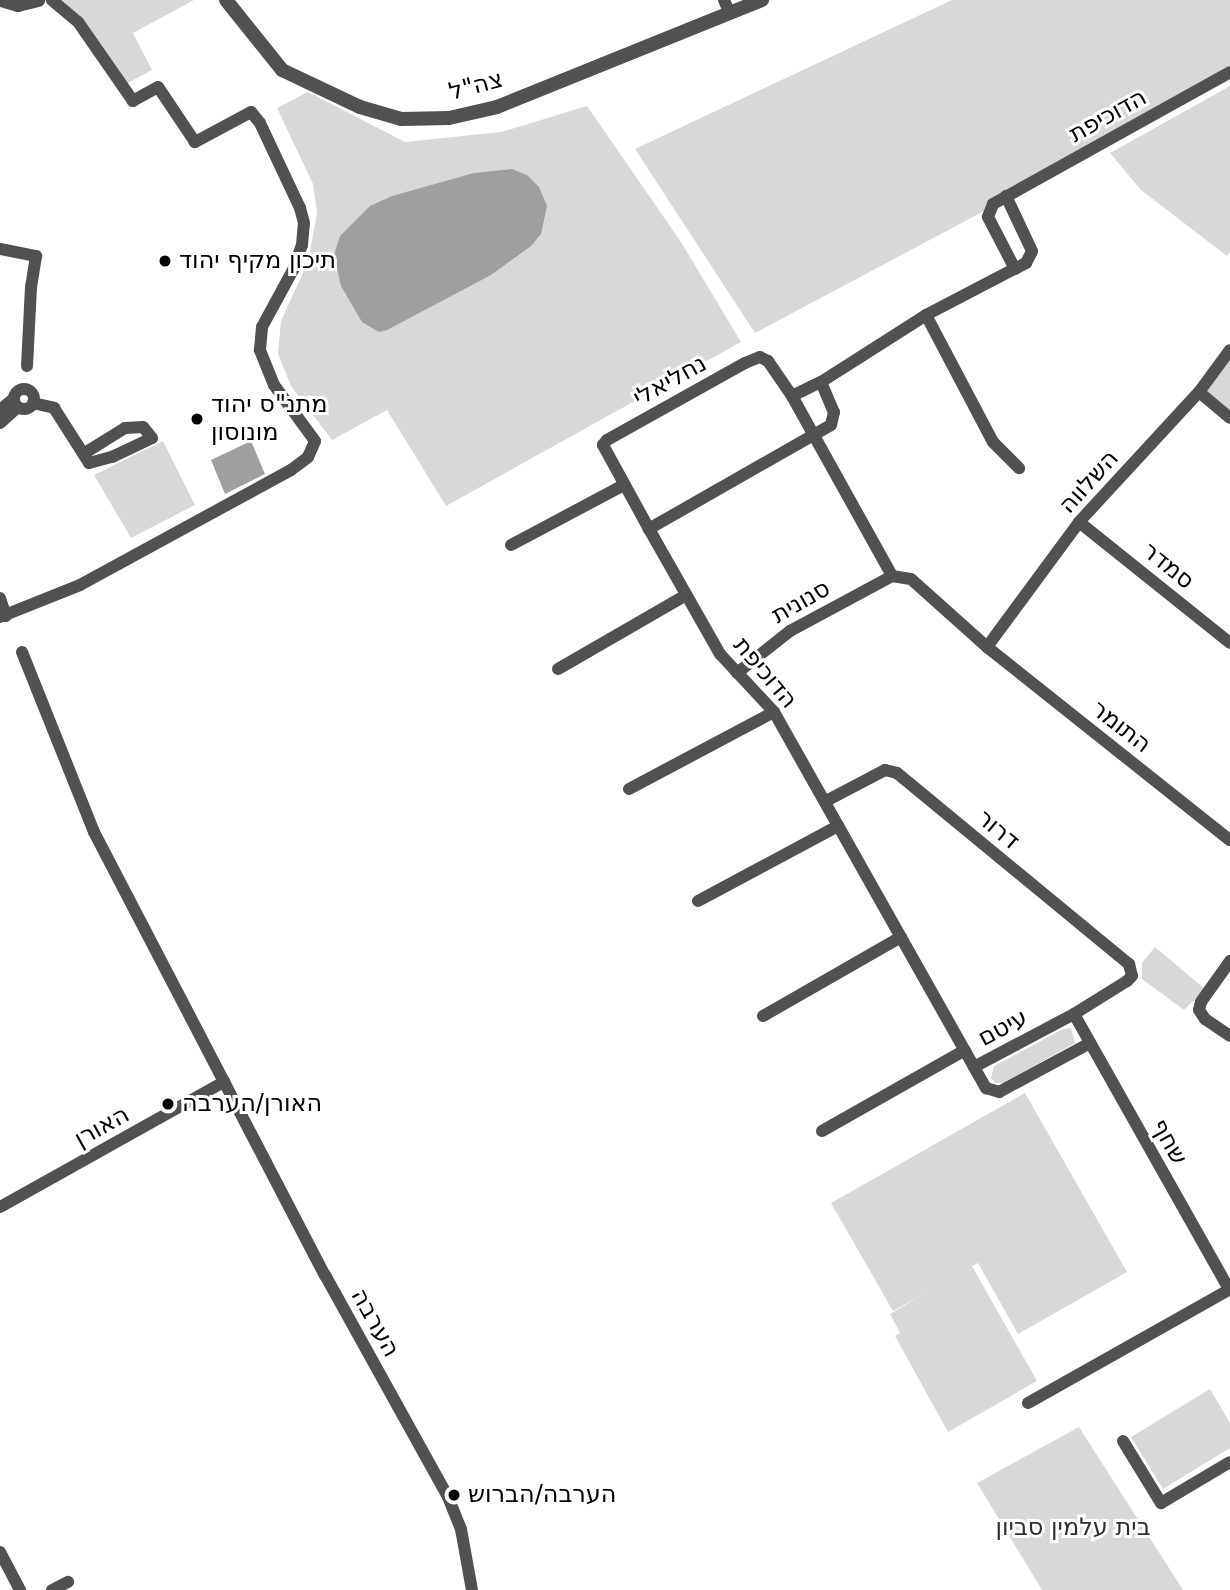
<!DOCTYPE html>
<html>
<head>
<meta charset="utf-8">
<style>
  body { margin:0 }
  #map { position:relative; width:1230px; height:1590px; overflow:hidden; background:#fff; font-family:"DejaVu Sans","Noto Sans Hebrew",sans-serif }
  div>[style] { position:absolute }
  .green>* { inset:0; background:#d8d8d8 }
  .water>* { inset:0; background:#9f9f9f }
  .minor>* { height:12px; margin:-6px; padding:0 6px; transform-origin:6px; border-radius:6px; background:#515151 }
  .minor>.ring { margin:-6px; padding:0; box-sizing:content-box; background:none; border:12px solid #515151; border-radius:50% }
  .tertiary>* { height:14px; margin:-7px; padding:0 7px; transform-origin:7px; border-radius:7px; background:#515151 }
  .dots>* { width:19px; height:19px; translate:-50% -50%; box-sizing:border-box; border:4px solid #fff; border-radius:50% }
  span { translate:-50% -50%; white-space:nowrap; text-align:center; line-height:1.15; -webkit-text-stroke:6px #fff; paint-order:stroke }
  .street-label { font-size:24px; color:#000 }
  .poi-label { font-size:24px; color:#000 }
  .left { translate:0 -50%; text-align:left }
  .park-label { font-size:24px; color:#2f2f2f }
</style>
</head>
<body>
<div id="map">
  <div class="green">
    <i style="clip-path:polygon(61px 0,194px 0,133px 33px,152px 70px,126px 84px)"></i>
    <i style="clip-path:polygon(952px 0,1230px 0,1230px 80px,755px 333px,635px 149px)"></i>
    <i style="clip-path:polygon(1230px 86px,1230px 252px,1227px 256px,1141px 190px,1110px 153px)"></i>
    <i style="clip-path:polygon(308px 92px,405px 142px,501px 132px,587px 106px,681px 242px,741px 342px,446px 506px,387px 410px,332px 440px,291px 386px,278px 354px,281px 321px,308px 262px,317px 213px,313px 184px,277px 108px)"></i>
    <i style="clip-path:polygon(1230px 350px,1230px 418px,1199px 392px)"></i>
    <i style="clip-path:polygon(163px 441px,195px 505px,131px 538px,94px 475px)"></i>
    <i style="clip-path:polygon(1155px 947px,1205px 989px,1184px 1010px,1142px 979px,1142px 963px)"></i>
    <i style="clip-path:polygon(1071px 1028px,1075px 1043px,1003px 1083px,995px 1083px,991px 1078px,994px 1066px,1063px 1029px)"></i>
    <i style="clip-path:polygon(1025px 1093px,1127px 1272px,1018px 1334px,978px 1263px,972px 1266px,1037px 1381px,948px 1432px,895px 1336px,900px 1333px,890px 1314px,924px 1294px,893px 1311px,831px 1203px)"></i>
    <i style="clip-path:polygon(1210px 1389px,1230px 1423px,1230px 1448px,1163px 1489px,1131px 1437px)"></i>
    <i style="clip-path:polygon(1079px 1427px,1183px 1590px,1042px 1590px,977px 1483px)"></i>
  </div>
  <div class="water">
    <i style="clip-path:polygon(512px 169px,527px 175px,539px 187px,547px 206px,541px 234px,531px 246px,491px 275px,387px 330px,379px 332px,362px 322px,341px 286px,334px 255px,340px 236px,370px 206px,392px 196px,474px 173px)"></i>
    <i style="clip-path:polygon(251px 441px,265px 474px,225px 494px,211px 460px)"></i>
  </div>
  <div class="minor">
    <i style="left:724px;top:0;width:13px;rotate:67deg"></i>
    <i style="left:0;top:249px;width:37px;rotate:11deg"></i>
    <i style="left:36px;top:256px;width:31px;rotate:99deg"></i>
    <i style="left:31px;top:287px;width:79px;rotate:92.9deg"></i>
    <i style="left:1015px;top:269px;width:59px;rotate:-117.4deg"></i>
    <i style="left:988px;top:217px;width:14px;rotate:-69deg"></i>
    <i style="left:993px;top:204px;width:271px;rotate:-29.1deg"></i>
    <i style="left:926px;top:315px;width:144px;rotate:62.2deg"></i>
    <i style="left:993px;top:442px;width:37px;rotate:45deg"></i>
    <i style="left:821px;top:382px;width:33px;rotate:67deg"></i>
    <i style="left:834px;top:412px;width:13px;rotate:103deg"></i>
    <i style="left:831px;top:425px;width:210px;rotate:150.3deg"></i>
    <i style="left:649px;top:529px;width:144px;rotate:60.4deg"></i>
    <i style="left:720px;top:654px;width:79px;rotate:47deg"></i>
    <i style="left:774px;top:712px;width:432px;rotate:60.6deg"></i>
    <i style="left:986px;top:1088px;width:14px;rotate:17deg"></i>
    <i style="left:999px;top:1092px;width:103px;rotate:-28.3deg"></i>
    <i class="ring" style="left:14px;top:389px;width:8px;height:8px"></i>
    <i style="left:1199px;top:392px;width:40px;rotate:40deg"></i>
    <i style="left:792px;top:396px;width:32px;rotate:-26deg"></i>
    <i style="left:821px;top:382px;width:125px;rotate:-32.5deg"></i>
    <i style="left:926px;top:315px;width:113px;rotate:-27.5deg"></i>
    <i style="left:1026px;top:263px;width:13px;rotate:-63deg"></i>
    <i style="left:1032px;top:251px;width:61px;rotate:-115.3deg"></i>
    <i style="left:33px;top:403px;width:22px;rotate:13deg"></i>
    <i style="left:54px;top:408px;width:65px;rotate:57.5deg"></i>
    <i style="left:89px;top:463px;width:24px;rotate:-15deg"></i>
    <i style="left:112px;top:457px;width:44px;rotate:-25.4deg"></i>
    <i style="left:152px;top:438px;width:14px;rotate:-129deg"></i>
    <i style="left:143px;top:427px;width:18px;rotate:177deg"></i>
    <i style="left:125px;top:428px;width:49px;rotate:148.2deg"></i>
    <i style="left:0;top:410px;width:17px;rotate:-40deg"></i>
    <i style="left:0;top:423px;width:24px;rotate:-42deg"></i>
    <i style="left:1079px;top:522px;width:193px;rotate:38.7deg"></i>
    <i style="left:649px;top:529px;width:96px;rotate:-118.7deg"></i>
    <i style="left:603px;top:445px;width:6px;rotate:-51deg"></i>
    <i style="left:607px;top:440px;width:158px;rotate:-29.2deg"></i>
    <i style="left:745px;top:363px;width:16px;rotate:-22deg"></i>
    <i style="left:760px;top:357px;width:9px;rotate:27deg"></i>
    <i style="left:768px;top:361px;width:42px;rotate:55.6deg"></i>
    <i style="left:792px;top:396px;width:206px;rotate:60.9deg"></i>
    <i style="left:892px;top:576px;width:19px;rotate:9deg"></i>
    <i style="left:911px;top:579px;width:102px;rotate:41.8deg"></i>
    <i style="left:987px;top:647px;width:310px;rotate:38.5deg"></i>
    <i style="left:511px;top:545px;width:128px;rotate:-28deg"></i>
    <i style="left:0;top:598px;width:19px;rotate:72deg"></i>
    <i style="left:0;top:617px;width:86px;rotate:-21.8deg"></i>
    <i style="left:80px;top:585px;width:240px;rotate:-28.6deg"></i>
    <i style="left:291px;top:470px;width:21px;rotate:-37deg"></i>
    <i style="left:308px;top:457px;width:17px;rotate:-66deg"></i>
    <i style="left:315px;top:441px;width:69px;rotate:-126.2deg"></i>
    <i style="left:274px;top:385px;width:38px;rotate:-112deg"></i>
    <i style="left:260px;top:350px;width:23px;rotate:-85deg"></i>
    <i style="left:262px;top:327px;width:67px;rotate:-61.5deg"></i>
    <i style="left:294px;top:268px;width:24px;rotate:-71deg"></i>
    <i style="left:302px;top:245px;width:22px;rotate:-85deg"></i>
    <i style="left:304px;top:223px;width:16px;rotate:-105deg"></i>
    <i style="left:300px;top:208px;width:94px;rotate:-115.2deg"></i>
    <i style="left:260px;top:123px;width:14px;rotate:-129deg"></i>
    <i style="left:251px;top:112px;width:64px;rotate:151.8deg"></i>
    <i style="left:195px;top:142px;width:66px;rotate:-123.9deg"></i>
    <i style="left:158px;top:87px;width:29px;rotate:151deg"></i>
    <i style="left:133px;top:101px;width:96px;rotate:-124.8deg"></i>
    <i style="left:78px;top:22px;width:34px;rotate:-140deg"></i>
    <i style="left:987px;top:647px;width:155px;rotate:-53.6deg"></i>
    <i style="left:1079px;top:522px;width:177px;rotate:-47.3deg"></i>
    <i style="left:1199px;top:392px;width:52px;rotate:-53.6deg"></i>
    <i style="left:22px;top:652px;width:194px;rotate:68.2deg"></i>
    <i style="left:94px;top:832px;width:500px;rotate:62.5deg"></i>
    <i style="left:325px;top:1275px;width:254px;rotate:61deg"></i>
    <i style="left:448px;top:1497px;width:35px;rotate:68deg"></i>
    <i style="left:461px;top:1529px;width:62px;rotate:79.8deg"></i>
    <i style="left:558px;top:669px;width:148px;rotate:-30deg"></i>
    <i style="left:737px;top:673px;width:68px;rotate:-38.4deg"></i>
    <i style="left:790px;top:631px;width:116px;rotate:-28.3deg"></i>
    <i style="left:629px;top:789px;width:164px;rotate:-28deg"></i>
    <i style="left:826px;top:801px;width:67px;rotate:-27.7deg"></i>
    <i style="left:885px;top:770px;width:12px;rotate:14deg"></i>
    <i style="left:897px;top:773px;width:301px;rotate:39.5deg"></i>
    <i style="left:1129px;top:964px;width:12px;rotate:76deg"></i>
    <i style="left:1132px;top:976px;width:7px;rotate:135deg"></i>
    <i style="left:1127px;top:981px;width:62px;rotate:148.1deg"></i>
    <i style="left:1074px;top:1014px;width:113px;rotate:152.1deg"></i>
    <i style="left:698px;top:901px;width:159px;rotate:-28.2deg"></i>
    <i style="left:1230px;top:961px;width:50px;rotate:125.3deg"></i>
    <i style="left:1201px;top:1002px;width:8px;rotate:104deg"></i>
    <i style="left:1199px;top:1010px;width:11px;rotate:56deg"></i>
    <i style="left:1205px;top:1019px;width:30px;rotate:34deg"></i>
    <i style="left:1074px;top:1014px;width:316px;rotate:60.6deg"></i>
    <i style="left:763px;top:1016px;width:159px;rotate:-29.8deg"></i>
    <i style="left:822px;top:1131px;width:164px;rotate:-29.5deg"></i>
    <i style="left:0;top:1207px;width:257px;rotate:-29.2deg"></i>
    <i style="left:1028px;top:1403px;width:232px;rotate:-29.4deg"></i>
    <i style="left:1123px;top:1441px;width:73px;rotate:58.5deg"></i>
    <i style="left:1161px;top:1503px;width:80px;rotate:-30.7deg"></i>
    <i style="left:0;top:1552px;width:43px;rotate:62.2deg"></i>
    <i style="left:52px;top:1590px;width:18px;rotate:-27deg"></i>
  </div>
  <div class="tertiary">
    <i style="left:1px;top:0;width:18px;rotate:16deg"></i>
    <i style="left:18px;top:5px;width:21px;rotate:-14deg"></i>
    <i style="left:226px;top:0;width:90px;rotate:51.3deg"></i>
    <i style="left:282px;top:70px;width:86px;rotate:25.4deg"></i>
    <i style="left:360px;top:107px;width:43px;rotate:16.3deg"></i>
    <i style="left:401px;top:119px;width:48px;rotate:-1.2deg"></i>
    <i style="left:449px;top:118px;width:49px;rotate:-12.9deg"></i>
    <i style="left:497px;top:107px;width:286px;rotate:-22deg"></i>
  </div>
  <div class="dots">
    <i style="left:165px;top:261px;background:#000"></i>
    <i style="left:197px;top:419px;background:#000"></i>
    <i style="left:168px;top:1104px;background:#000"></i>
    <i style="left:454px;top:1495px;background:#000"></i>
  </div>
  <div class="street-label">
    <span style="left:476px;top:86px;rotate:-15deg">צה"ל</span>
    <span style="left:1108px;top:116px;rotate:-29deg">הדוכיפת</span>
    <span style="left:670px;top:381px;rotate:-29deg">נחליאלי</span>
    <span style="left:1089px;top:482px;rotate:-48deg">השלווה</span>
    <span style="left:1168px;top:566px;rotate:39deg">סמדר</span>
    <span style="left:801px;top:602px;rotate:-30deg">סנונית</span>
    <span style="left:765px;top:673px;rotate:50deg">הדוכיפת</span>
    <span style="left:1121px;top:727px;rotate:38deg">התומר</span>
    <span style="left:998px;top:830px;rotate:40deg">דרור</span>
    <span style="left:1003px;top:1028px;rotate:-28deg">עיטם</span>
    <span style="left:102px;top:1127px;rotate:-29deg">האורן</span>
    <span style="left:1169px;top:1142px;rotate:61deg">שחף</span>
    <span style="left:375px;top:1323px;rotate:61deg">הערבה</span>
  </div>
  <div class="poi-label">
    <span class="left" style="left:179px;top:261px">תיכון מקיף יהוד</span>
    <span class="left" style="left:211px;top:419px">מתנ"ס יהוד<br>מונוסון</span>
    <span class="left" style="left:182px;top:1104px">האורן/הערבה</span>
    <span class="left" style="left:468px;top:1495px">הערבה/הברוש</span>
  </div>
  <div class="park-label">
    <span style="left:1073px;top:1528px">בית עלמין סביון</span>
  </div>
</div>
</body>
</html>
